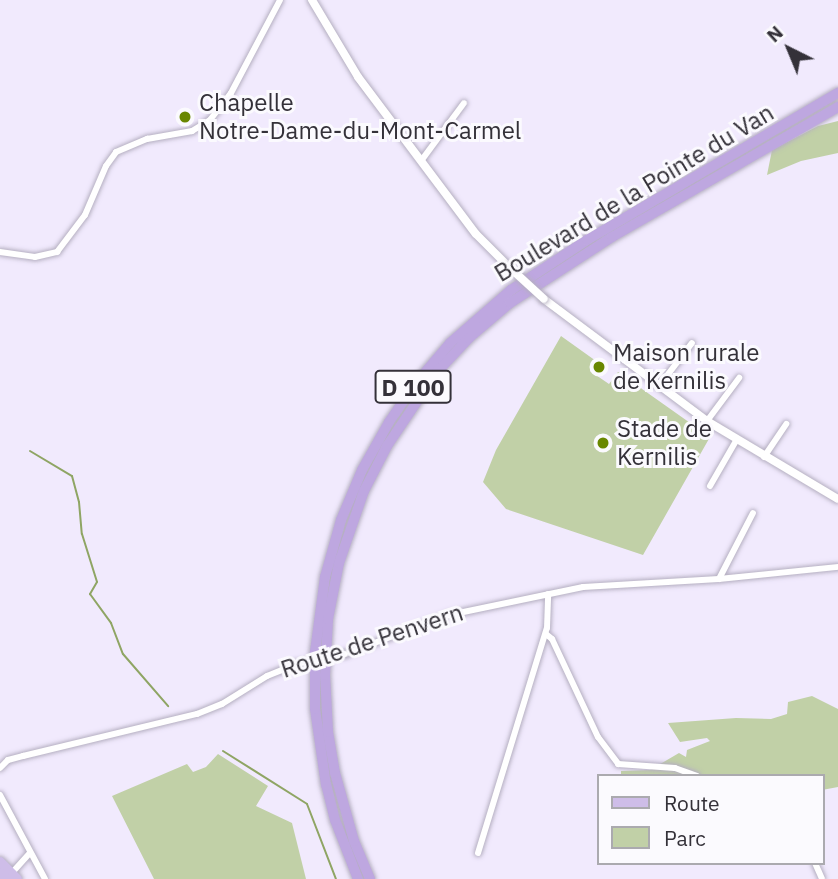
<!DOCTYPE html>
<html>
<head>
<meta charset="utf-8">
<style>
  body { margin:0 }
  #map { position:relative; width:838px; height:879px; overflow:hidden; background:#f1eafd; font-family:"IBM Plex Sans",sans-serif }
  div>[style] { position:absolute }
  .green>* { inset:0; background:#c1d0a7 }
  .stream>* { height:2px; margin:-1px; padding:0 1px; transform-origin:1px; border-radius:1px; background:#8fa564 }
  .roads { filter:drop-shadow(0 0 2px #b5afc1) drop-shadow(0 0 2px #b5afc1) }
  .minor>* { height:6px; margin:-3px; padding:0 3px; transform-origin:3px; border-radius:3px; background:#fff }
  .tertiary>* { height:8px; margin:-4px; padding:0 4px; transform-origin:4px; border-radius:4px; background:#fff }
  .primary>* { height:10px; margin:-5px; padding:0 5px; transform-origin:5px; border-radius:5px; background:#cebde8 }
  .trunk>* { height:10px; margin:-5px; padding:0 5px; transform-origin:5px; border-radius:5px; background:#bea7e0 }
  .bridges { filter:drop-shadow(0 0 2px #b5afc1) drop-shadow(0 0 2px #b5afc1) }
  .minor-bridge>* { height:6px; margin:-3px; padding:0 3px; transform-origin:3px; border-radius:3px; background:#fff }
  .tertiary-bridge>* { height:8px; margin:-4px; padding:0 4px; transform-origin:4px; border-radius:4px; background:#fff }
  .dots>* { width:19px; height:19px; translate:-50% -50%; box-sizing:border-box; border:4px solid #fbfafe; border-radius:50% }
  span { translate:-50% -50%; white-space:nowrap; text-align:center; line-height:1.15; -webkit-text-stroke:6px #fbfafe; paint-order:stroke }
  .shield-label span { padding:2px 5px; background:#fbfafe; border:2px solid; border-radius:5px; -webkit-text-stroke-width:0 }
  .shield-label { font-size:23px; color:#343139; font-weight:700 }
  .poi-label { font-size:24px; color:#343139 }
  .left { translate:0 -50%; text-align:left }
  .street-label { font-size:24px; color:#343139 }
  .legend { position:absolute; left:597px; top:774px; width:228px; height:91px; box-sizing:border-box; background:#fbfafe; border:2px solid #abaaaf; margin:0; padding:9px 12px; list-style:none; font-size:21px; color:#343139 }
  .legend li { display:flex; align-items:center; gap:14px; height:35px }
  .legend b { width:35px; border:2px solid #abaaaf }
  .north { position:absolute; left:754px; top:14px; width:70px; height:70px; -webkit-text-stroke:5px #fbfafe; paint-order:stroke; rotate:317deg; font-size:19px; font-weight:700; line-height:28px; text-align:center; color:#343139 }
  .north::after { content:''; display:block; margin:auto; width:24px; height:32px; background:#343139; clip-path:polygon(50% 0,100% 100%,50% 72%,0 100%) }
</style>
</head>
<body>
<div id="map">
  <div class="green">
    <i style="clip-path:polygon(838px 121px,838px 153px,801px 161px,767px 175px,772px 150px,818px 126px)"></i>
    <i style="clip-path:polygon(561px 336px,596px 361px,590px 371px,609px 384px,618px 372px,710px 437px,643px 555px,506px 509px,483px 482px,496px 450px)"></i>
    <i style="clip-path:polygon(812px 696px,838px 709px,838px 787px,822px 790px,822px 776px,621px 776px,621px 771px,650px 770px,679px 753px,686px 757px,687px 750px,710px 741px,707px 738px,680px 742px,668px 723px,736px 718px,771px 719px,787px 714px,788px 702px)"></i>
    <i style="clip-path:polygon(218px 754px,268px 786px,256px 806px,292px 823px,306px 879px,154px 879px,112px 796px,187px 764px,193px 772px,206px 767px)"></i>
  </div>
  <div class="stream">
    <i style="left:30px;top:451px;width:49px;rotate:30.8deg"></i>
    <i style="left:72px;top:476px;width:27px;rotate:75deg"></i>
    <i style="left:79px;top:502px;width:32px;rotate:85deg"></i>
    <i style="left:82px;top:534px;width:50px;rotate:72.6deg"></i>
    <i style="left:97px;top:582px;width:14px;rotate:120deg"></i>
    <i style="left:90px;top:594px;width:36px;rotate:54deg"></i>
    <i style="left:111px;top:623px;width:33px;rotate:69deg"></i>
    <i style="left:123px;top:654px;width:69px;rotate:49.1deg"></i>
    <i style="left:223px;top:751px;width:99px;rotate:32.2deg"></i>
    <i style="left:307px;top:804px;width:80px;rotate:68.9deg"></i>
  </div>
  <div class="roads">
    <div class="minor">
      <i style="left:421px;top:161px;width:72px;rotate:-53.4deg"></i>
      <i style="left:0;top:252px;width:35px;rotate:8deg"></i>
      <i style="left:35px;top:257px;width:23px;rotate:-13deg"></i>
      <i style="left:57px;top:252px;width:46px;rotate:-52.9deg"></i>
      <i style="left:85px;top:215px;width:53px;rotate:-66.8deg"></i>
      <i style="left:106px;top:166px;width:17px;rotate:-54deg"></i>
      <i style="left:116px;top:152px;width:34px;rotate:-23deg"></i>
      <i style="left:147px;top:139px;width:46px;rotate:-10.1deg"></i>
      <i style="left:192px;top:131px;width:21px;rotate:-31deg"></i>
      <i style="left:210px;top:120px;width:34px;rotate:-52deg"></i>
      <i style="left:231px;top:93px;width:105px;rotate:-62.2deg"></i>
      <i style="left:659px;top:386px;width:54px;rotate:-52.5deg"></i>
      <i style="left:707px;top:421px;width:54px;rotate:-53.3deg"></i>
      <i style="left:764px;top:457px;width:40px;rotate:-56deg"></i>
      <i style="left:710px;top:486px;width:54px;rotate:-60.1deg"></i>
      <i style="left:719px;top:579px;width:74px;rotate:-62.7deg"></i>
      <i style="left:546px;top:634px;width:8px;rotate:40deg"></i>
      <i style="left:552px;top:639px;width:108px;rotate:64.9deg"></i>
      <i style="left:598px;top:737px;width:34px;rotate:53deg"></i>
      <i style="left:618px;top:764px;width:57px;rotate:4deg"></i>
      <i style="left:675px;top:768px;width:23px;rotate:20deg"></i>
      <i style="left:345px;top:654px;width:111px;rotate:-20.6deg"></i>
      <i style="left:449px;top:615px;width:137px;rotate:-11.8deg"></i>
      <i style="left:583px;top:587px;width:136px;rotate:-3.4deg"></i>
      <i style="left:719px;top:579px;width:120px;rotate:-5.8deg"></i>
      <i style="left:0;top:768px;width:11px;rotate:-45deg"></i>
      <i style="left:8px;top:760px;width:16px;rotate:-15deg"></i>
      <i style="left:23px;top:756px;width:179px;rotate:-13.6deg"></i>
      <i style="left:197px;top:714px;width:27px;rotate:-22deg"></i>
      <i style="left:222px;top:704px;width:53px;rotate:-31.9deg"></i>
      <i style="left:267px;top:676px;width:31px;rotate:-22deg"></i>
      <i style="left:0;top:795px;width:95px;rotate:61.8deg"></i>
      <i style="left:478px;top:853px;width:235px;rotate:-73deg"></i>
      <i style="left:547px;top:628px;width:34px;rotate:-88deg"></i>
      <i style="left:815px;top:863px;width:17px;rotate:66deg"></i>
      <i style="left:10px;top:875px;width:30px;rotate:-48deg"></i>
    </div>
    <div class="tertiary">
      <i style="left:312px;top:0;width:90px;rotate:59.1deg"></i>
      <i style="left:358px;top:77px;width:196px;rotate:53.1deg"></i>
      <i style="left:476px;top:234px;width:47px;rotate:45deg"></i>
      <i style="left:544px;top:299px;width:204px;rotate:36.8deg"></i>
      <i style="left:707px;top:421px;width:152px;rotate:30.8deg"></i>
    </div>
    <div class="primary">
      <i style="left:0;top:862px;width:24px;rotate:45deg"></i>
      <i style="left:0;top:873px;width:8px;rotate:45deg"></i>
    </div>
    <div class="trunk">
      <i style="left:358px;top:879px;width:63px;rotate:-111.3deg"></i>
      <i style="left:335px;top:820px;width:36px;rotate:-104deg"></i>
      <i style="left:326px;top:785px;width:77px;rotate:-98.2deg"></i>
      <i style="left:315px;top:709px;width:57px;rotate:-90deg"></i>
      <i style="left:315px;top:652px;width:76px;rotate:-82.4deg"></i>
      <i style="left:325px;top:577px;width:59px;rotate:-74.3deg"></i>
      <i style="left:341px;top:520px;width:54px;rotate:-67.2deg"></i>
      <i style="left:362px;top:470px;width:55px;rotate:-60.6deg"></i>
      <i style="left:389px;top:422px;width:47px;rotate:-55.3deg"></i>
      <i style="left:416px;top:383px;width:52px;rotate:-49.6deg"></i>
      <i style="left:450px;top:343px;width:81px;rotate:-41deg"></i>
      <i style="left:511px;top:290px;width:91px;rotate:-33.3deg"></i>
      <i style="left:587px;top:240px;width:291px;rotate:-30.4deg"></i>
      <i style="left:370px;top:879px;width:41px;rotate:-112.8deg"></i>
      <i style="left:354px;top:841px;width:71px;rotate:-105.6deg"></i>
      <i style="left:335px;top:773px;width:42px;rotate:-99.7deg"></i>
      <i style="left:328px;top:732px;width:57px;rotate:-93deg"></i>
      <i style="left:325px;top:675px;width:56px;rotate:-86.9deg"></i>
      <i style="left:328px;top:619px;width:57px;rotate:-78.9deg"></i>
      <i style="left:339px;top:563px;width:76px;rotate:-70.9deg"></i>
      <i style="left:364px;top:491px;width:51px;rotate:-62.9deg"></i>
      <i style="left:387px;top:446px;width:89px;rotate:-56deg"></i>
      <i style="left:437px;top:372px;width:47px;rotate:-46.7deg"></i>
      <i style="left:469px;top:338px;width:54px;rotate:-40.5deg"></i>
      <i style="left:510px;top:303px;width:121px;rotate:-32.9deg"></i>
      <i style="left:612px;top:237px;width:261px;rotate:-29.9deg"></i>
    </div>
  </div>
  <div class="bridges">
    <div class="minor-bridge">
      <i style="left:296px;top:664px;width:50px;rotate:-11.5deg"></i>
    </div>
    <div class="tertiary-bridge">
      <i style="left:509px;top:267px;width:47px;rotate:42.4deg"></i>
    </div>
  </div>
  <div class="dots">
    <i style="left:185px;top:117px;background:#698700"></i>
    <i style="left:599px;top:367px;background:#698700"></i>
    <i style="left:603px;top:443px;background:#698700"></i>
  </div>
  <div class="shield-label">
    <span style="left:413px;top:387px">D 100</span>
  </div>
  <div class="poi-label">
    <span class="left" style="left:199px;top:117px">Chapelle<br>Notre-Dame-du-Mont-Carmel</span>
    <span class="left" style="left:613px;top:367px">Maison rurale<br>de Kernilis</span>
    <span class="left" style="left:617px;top:443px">Stade de<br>Kernilis</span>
  </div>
  <div class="street-label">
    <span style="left:634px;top:193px;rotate:-31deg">Boulevard de la Pointe du Van</span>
    <span style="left:372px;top:641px;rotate:-18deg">Route de Penvern</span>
  </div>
  <ul class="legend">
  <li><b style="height:9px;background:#cebde8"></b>Route</li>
  <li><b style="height:19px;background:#c1d0a7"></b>Parc</li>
  </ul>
  <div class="north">N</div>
</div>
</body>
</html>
